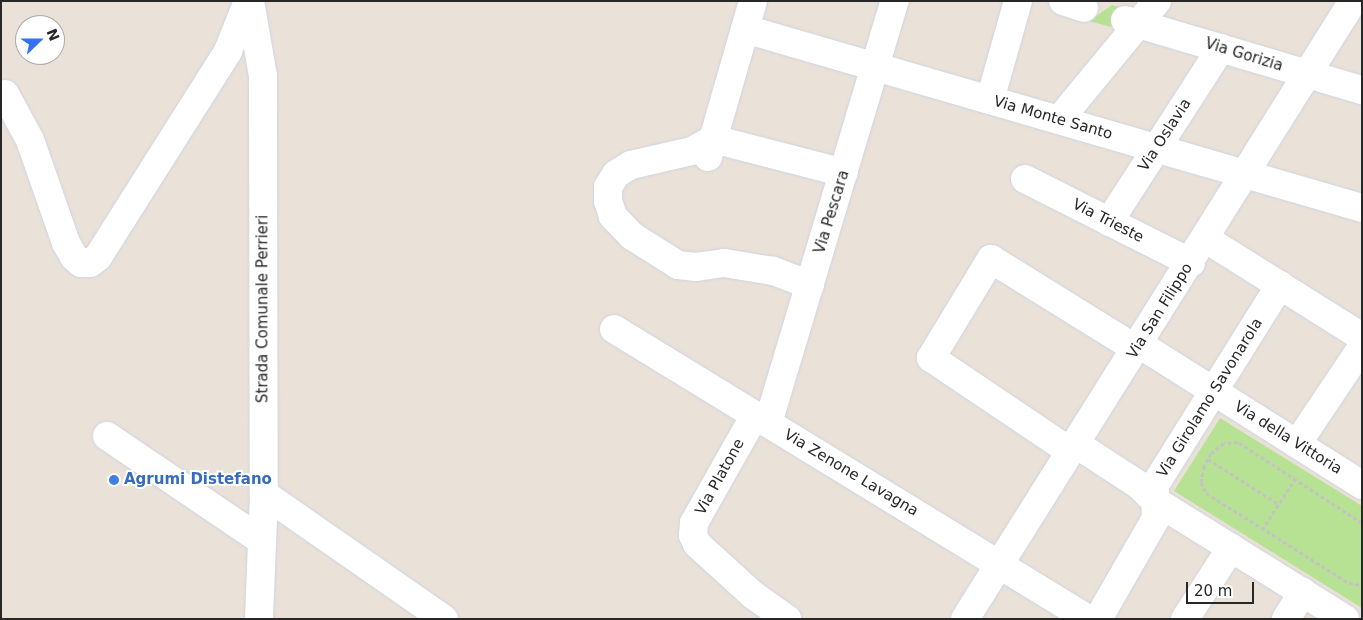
<!DOCTYPE html>
<html>
<head>
<meta charset="utf-8">
<style>
  body { margin:0 }
  #map { position:relative; width:1363px; height:620px; overflow:hidden; background:#eae1d8; font-family:"DejaVu Sans",sans-serif }
  div>[style] { position:absolute }
  .green>* { inset:0; background:#b7e293 }
  .path>* { height:3px; margin-top:-1.5px; transform-origin:0; background:repeating-linear-gradient(90deg,#c3c3c3 0 4px,transparent 0 6.5px) }
  .roads { filter:drop-shadow(0 0 1px #ced4e1) drop-shadow(0 0 1px #ced4e1) }
  .minor>* { height:28px; margin:-14px; padding:0 14px; transform-origin:14px; border-radius:14px; background:#fff }
  .dots>* { width:14px; height:14px; translate:-50% -50%; box-sizing:border-box; border:2px solid #fff; border-radius:50% }
  span { translate:-50% -50%; white-space:nowrap; text-align:center; line-height:1.15; -webkit-text-stroke:4px #fff; paint-order:stroke }
  .street-label { font-size:15px; color:#272727 }
  .shop-label { font-size:15px; color:#366cbe; font-weight:700 }
  .left { translate:0 -50%; text-align:left }
  .frame { position:absolute; inset:0; border:2px solid #272727; pointer-events:none }
  .north { position:absolute; left:15px; top:15px; width:50px; height:50px; box-sizing:border-box; background:#fff; border:1px solid #a9a9a9; border-radius:50%; rotate:68deg; font-size:14px; font-weight:700; line-height:20px; text-align:center; color:#272727 }
  .north::after { content:''; display:block; margin:auto; width:18px; height:22px; background:#3570fb; clip-path:polygon(50% 0,100% 100%,50% 72%,0 100%) }
  .scale { position:absolute; left:1186px; top:582px; width:68px; height:22px; box-sizing:border-box; border:2px solid #272727; border-top:0; padding-left:6px; font-size:15px; line-height:18px; white-space:nowrap; color:#272727; -webkit-text-stroke:4px #fff; paint-order:stroke }
</style>
</head>
<body>
<div id="map">
  <div class="green">
    <i style="clip-path:polygon(1112px 5px,1119px 7px,1111px 27px,1089px 21px)"></i>
    <i style="clip-path:polygon(1220px 418px,1362px 506px,1362px 608px,1174px 491px)"></i>
  </div>
  <div class="path">
    <i style="left:1208px;top:459px;width:83px;rotate:32.7deg"></i>
    <i style="left:1362px;top:523px;width:148px;rotate:-146.8deg"></i>
    <i style="left:1238px;top:442px;width:14px;rotate:176deg"></i>
    <i style="left:1224px;top:443px;width:16px;rotate:142deg"></i>
    <i style="left:1211px;top:453px;width:15px;rotate:118deg"></i>
    <i style="left:1204px;top:466px;width:16px;rotate:101deg"></i>
    <i style="left:1201px;top:482px;width:12px;rotate:66deg"></i>
    <i style="left:1206px;top:493px;width:169px;rotate:32.2deg"></i>
    <i style="left:1349px;top:583px;width:13px;rotate:9deg"></i>
    <i style="left:1262px;top:530px;width:61px;rotate:-57.1deg"></i>
  </div>
  <div class="roads">
    <div class="minor">
      <i style="left:250px;top:1px;width:76px;rotate:80.2deg"></i>
      <i style="left:263px;top:76px;width:418px;rotate:89.9deg"></i>
      <i style="left:264px;top:494px;width:125px;rotate:92.3deg"></i>
      <i style="left:1063px;top:1px;width:22px;rotate:18deg"></i>
      <i style="left:1125px;top:20px;width:247px;rotate:16.5deg"></i>
      <i style="left:745px;top:29px;width:642px;rotate:16.18deg"></i>
      <i style="left:5px;top:94px;width:52px;rotate:61.5deg"></i>
      <i style="left:30px;top:140px;width:109px;rotate:70.7deg"></i>
      <i style="left:66px;top:243px;width:16px;rotate:60deg"></i>
      <i style="left:74px;top:257px;width:9px;rotate:41deg"></i>
      <i style="left:81px;top:263px;width:9px"></i>
      <i style="left:90px;top:263px;width:10px;rotate:-37deg"></i>
      <i style="left:98px;top:257px;width:244px;rotate:-57.7deg"></i>
      <i style="left:228px;top:51px;width:54px;rotate:-68.2deg"></i>
      <i style="left:990px;top:100px;width:103px;rotate:-74.2deg"></i>
      <i style="left:1059px;top:120px;width:154px;rotate:-50.5deg"></i>
      <i style="left:708px;top:157px;width:162px;rotate:-73.9deg"></i>
      <i style="left:1025px;top:179px;width:186px;rotate:26.8deg"></i>
      <i style="left:1109px;top:222px;width:207px;rotate:-57.2deg"></i>
      <i style="left:1206px;top:239px;width:184px;rotate:32.1deg"></i>
      <i style="left:810px;top:285px;width:40px;rotate:-159deg"></i>
      <i style="left:773px;top:271px;width:50px;rotate:-170.7deg"></i>
      <i style="left:724px;top:263px;width:28px;rotate:172deg"></i>
      <i style="left:696px;top:267px;width:18px;rotate:-174deg"></i>
      <i style="left:678px;top:265px;width:54px;rotate:-147.8deg"></i>
      <i style="left:632px;top:236px;width:28px;rotate:-134deg"></i>
      <i style="left:613px;top:216px;width:16px;rotate:-108deg"></i>
      <i style="left:608px;top:201px;width:14px;rotate:-90deg"></i>
      <i style="left:608px;top:187px;width:15px;rotate:-58deg"></i>
      <i style="left:616px;top:174px;width:17px;rotate:-31deg"></i>
      <i style="left:631px;top:165px;width:63px;rotate:-12.9deg"></i>
      <i style="left:692px;top:151px;width:24px;rotate:-30deg"></i>
      <i style="left:713px;top:139px;width:135px;rotate:14.5deg"></i>
      <i style="left:614px;top:329px;width:556px;rotate:31.46deg"></i>
      <i style="left:1139px;top:344px;width:264px;rotate:32.3deg"></i>
      <i style="left:755px;top:415px;width:124px;rotate:119.5deg"></i>
      <i style="left:694px;top:523px;width:12px;rotate:95deg"></i>
      <i style="left:693px;top:535px;width:10px;rotate:66deg"></i>
      <i style="left:697px;top:544px;width:76px;rotate:42.3deg"></i>
      <i style="left:753px;top:595px;width:42px;rotate:35.2deg"></i>
      <i style="left:768px;top:423px;width:441px;rotate:-73.3deg"></i>
      <i style="left:107px;top:436px;width:187px;rotate:34.1deg"></i>
      <i style="left:1076px;top:444px;width:75px;rotate:33.1deg"></i>
      <i style="left:1139px;top:485px;width:21px;rotate:45deg"></i>
      <i style="left:1154px;top:500px;width:225px;rotate:31.9deg"></i>
      <i style="left:1297px;top:444px;width:117px;rotate:-56.2deg"></i>
      <i style="left:1071px;top:452px;width:169px;rotate:-146.1deg"></i>
      <i style="left:931px;top:358px;width:116px;rotate:-58.8deg"></i>
      <i style="left:991px;top:259px;width:171px;rotate:31.8deg"></i>
      <i style="left:264px;top:494px;width:219px;rotate:34.8deg"></i>
      <i style="left:965px;top:619px;width:730px;rotate:-57.88deg"></i>
      <i style="left:1098px;top:619px;width:116px;rotate:-60.1deg"></i>
      <i style="left:1156px;top:518px;width:33px;rotate:-92deg"></i>
      <i style="left:1155px;top:485px;width:236px;rotate:-58deg"></i>
      <i style="left:1185px;top:619px;width:85px;rotate:-57.1deg"></i>
      <i style="left:1286px;top:619px;width:32px;rotate:-58deg"></i>
    </div>
  </div>
  <div class="dots">
    <i style="left:114px;top:480px;background:#3f7fe0"></i>
  </div>
  <div class="street-label">
    <span style="left:1244px;top:55px;rotate:17deg">Via Gorizia</span>
    <span style="left:1053px;top:118px;rotate:16deg">Via Monte Santo</span>
    <span style="left:1165px;top:135px;rotate:-57deg">Via Oslavia</span>
    <span style="left:832px;top:212px;rotate:-73deg">Via Pescara</span>
    <span style="left:1108px;top:221px;rotate:27deg">Via Trieste</span>
    <span style="left:263px;top:309px;rotate:-90deg">Strada Comunale Perrieri</span>
    <span style="left:1160px;top:311px;rotate:-58deg">Via San Filippo</span>
    <span style="left:1210px;top:398px;rotate:-58deg">Via Girolamo Savonarola</span>
    <span style="left:1288px;top:438px;rotate:32deg">Via della Vittoria</span>
    <span style="left:851px;top:473px;rotate:31deg">Via Zenone Lavagna</span>
    <span style="left:720px;top:477px;rotate:-61deg">Via Platone</span>
  </div>
  <div class="shop-label">
    <span class="left" style="left:124px;top:480px">Agrumi Distefano</span>
  </div>
  <div class="frame"></div>
  <div class="north">N</div>
  <div class="scale">20 m</div>
</div>
</body>
</html>
